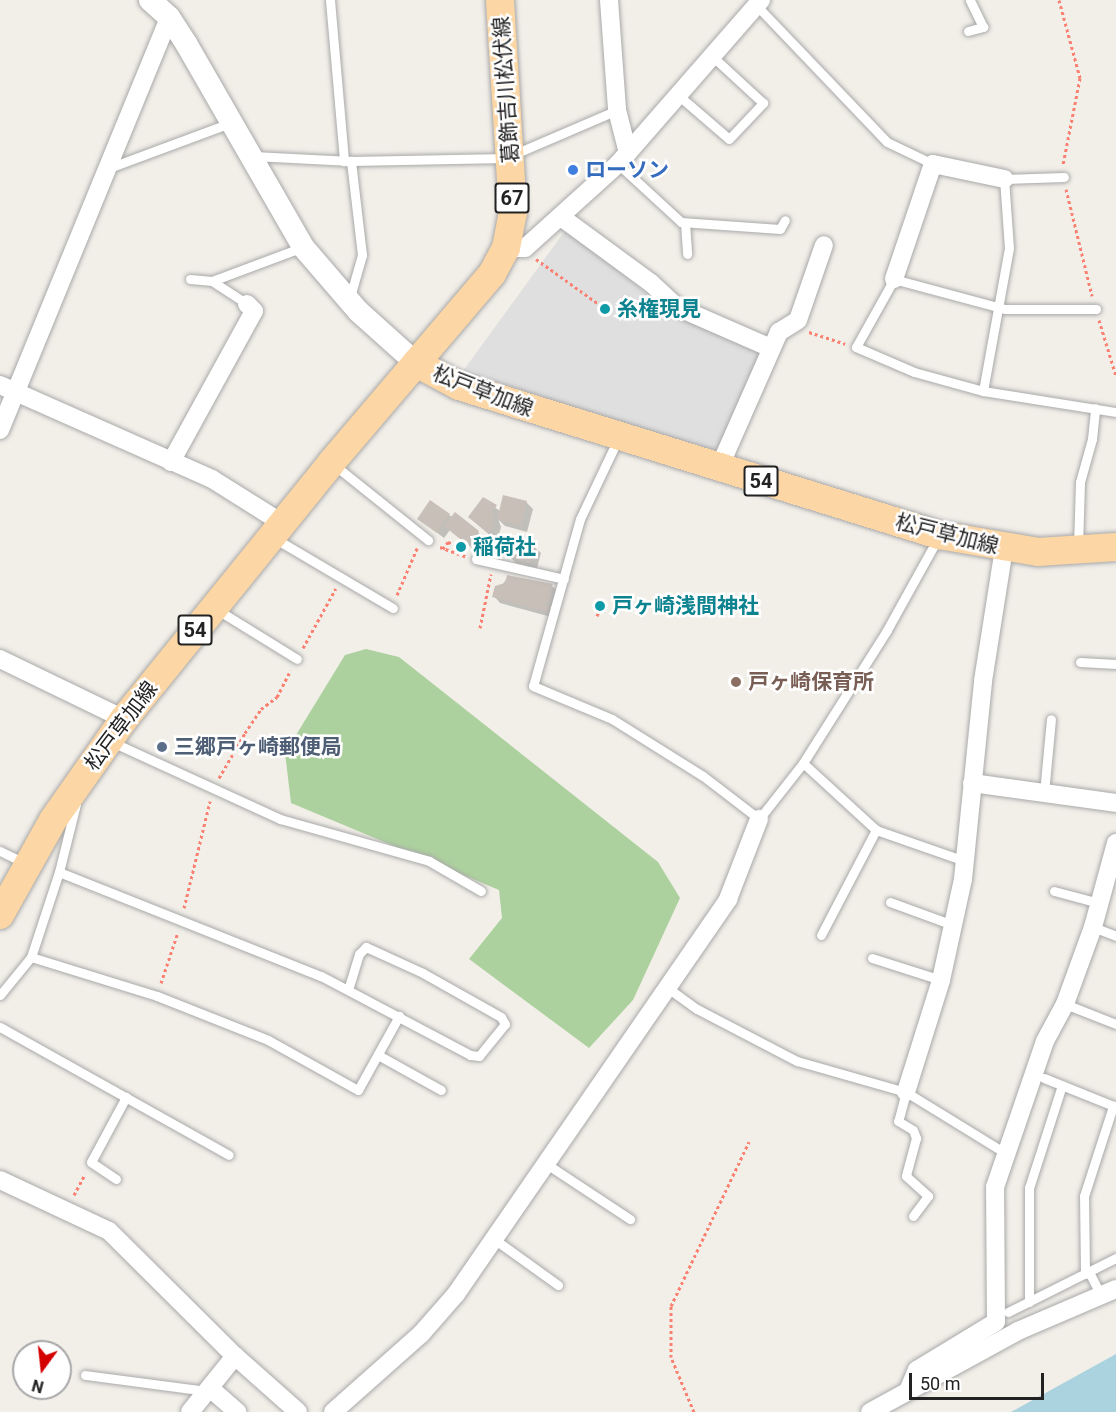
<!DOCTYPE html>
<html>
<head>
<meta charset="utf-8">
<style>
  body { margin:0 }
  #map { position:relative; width:1116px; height:1412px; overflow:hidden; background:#f2efe9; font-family:Roboto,"Noto Sans JP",sans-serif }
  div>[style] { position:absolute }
  .residential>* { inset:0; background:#e0dfdf }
  .forest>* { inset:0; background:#add19e }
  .water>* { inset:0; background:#aad3df }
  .shadow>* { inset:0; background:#0003 }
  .building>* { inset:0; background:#c7bfb8 }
  .path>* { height:3px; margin-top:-1.5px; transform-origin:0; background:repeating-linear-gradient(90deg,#fa8072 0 3px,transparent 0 6px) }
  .roads { filter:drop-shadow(0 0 2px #a9a9a9) drop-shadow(0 0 2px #a9a9a9) }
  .service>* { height:9px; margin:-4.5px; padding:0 4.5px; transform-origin:4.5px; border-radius:4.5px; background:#fff }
  .minor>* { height:18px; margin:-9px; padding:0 9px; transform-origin:9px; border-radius:9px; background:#fff }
  .tertiary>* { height:22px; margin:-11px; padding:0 11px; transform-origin:11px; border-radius:11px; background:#fff }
  .primary>* { height:28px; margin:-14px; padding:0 14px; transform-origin:14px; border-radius:14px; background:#fcd6a4 }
  .dots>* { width:16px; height:16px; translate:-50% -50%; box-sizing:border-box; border:3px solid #fff; border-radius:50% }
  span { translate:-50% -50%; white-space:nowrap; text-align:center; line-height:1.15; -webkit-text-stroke:5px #fff; paint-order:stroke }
  .shield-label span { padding:2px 4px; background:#fff; border:2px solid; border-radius:4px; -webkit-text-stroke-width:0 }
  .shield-label { font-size:20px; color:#222; font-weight:700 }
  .street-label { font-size:21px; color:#222 }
  .shop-label { font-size:21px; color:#366cbe; font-weight:700 }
  .left { translate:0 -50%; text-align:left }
  .culture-label { font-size:21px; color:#0d838f; font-weight:700 }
  .education-label { font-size:21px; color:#785e54; font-weight:700 }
  .service-label { font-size:21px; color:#4e5e75; font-weight:700 }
  .north { position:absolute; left:12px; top:1340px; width:60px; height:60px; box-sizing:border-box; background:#fff; border:2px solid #a7a7a7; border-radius:50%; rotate:195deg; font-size:16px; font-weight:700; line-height:24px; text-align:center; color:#222 }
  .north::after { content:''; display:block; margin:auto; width:21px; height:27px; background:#d40000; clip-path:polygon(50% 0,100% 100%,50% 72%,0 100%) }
  .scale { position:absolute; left:909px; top:1373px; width:135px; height:27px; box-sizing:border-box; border:3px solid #222; border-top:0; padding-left:8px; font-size:18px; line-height:21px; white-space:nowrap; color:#222; -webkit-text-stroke:4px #fff; paint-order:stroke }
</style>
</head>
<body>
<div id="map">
  <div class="residential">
    <i style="clip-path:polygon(567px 228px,657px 302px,765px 354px,717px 454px,463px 371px)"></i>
  </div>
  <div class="forest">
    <i style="clip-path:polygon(366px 649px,399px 657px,658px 862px,680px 898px,633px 1000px,589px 1048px,469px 959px,502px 918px,499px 890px,291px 803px,285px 753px,345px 655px)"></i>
  </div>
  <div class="water">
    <i style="clip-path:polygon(1116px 1354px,1116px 1412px,1011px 1412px)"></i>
  </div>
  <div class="shadow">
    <i style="clip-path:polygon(483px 499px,500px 511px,526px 502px,533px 509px,527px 532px,505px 526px,498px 519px,501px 527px,498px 538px,493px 538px,476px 523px)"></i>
    <i style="clip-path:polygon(449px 515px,478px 532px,484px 538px,472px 548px,450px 530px,444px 538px,419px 519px)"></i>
    <i style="clip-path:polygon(534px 547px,541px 553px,537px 568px,516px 563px,509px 556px)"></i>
    <i style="clip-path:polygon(508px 577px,552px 586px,559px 592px,556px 608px,549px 606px,556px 614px,555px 618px,500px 603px,494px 596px)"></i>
    <i style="clip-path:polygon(598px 606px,606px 610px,605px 613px,598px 608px)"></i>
  </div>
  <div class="building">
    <i style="clip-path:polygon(503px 495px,527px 501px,521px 526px,497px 520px)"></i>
    <i style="clip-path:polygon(483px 497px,497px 505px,492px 513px,495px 520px,489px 534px,468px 517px)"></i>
    <i style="clip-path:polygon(430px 500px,450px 514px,437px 533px,417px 519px)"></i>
    <i style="clip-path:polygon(455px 512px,479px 531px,471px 540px,465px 543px,444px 526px)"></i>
    <i style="clip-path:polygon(522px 542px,535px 545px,530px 563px,508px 557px,511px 544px,521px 546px)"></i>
    <i style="clip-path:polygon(507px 575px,553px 584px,548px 593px,552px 594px,550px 602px,543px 604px,550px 606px,549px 613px,492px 597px,495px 586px,505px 583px)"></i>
  </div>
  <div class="path">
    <i style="left:1059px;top:0;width:81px;rotate:74.9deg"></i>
    <i style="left:1080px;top:78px;width:89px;rotate:101.1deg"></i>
    <i style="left:1066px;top:189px;width:110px;rotate:76.3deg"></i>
    <i style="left:536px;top:259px;width:79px;rotate:35.7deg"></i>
    <i style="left:1099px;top:320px;width:59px;rotate:73.1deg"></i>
    <i style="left:809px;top:332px;width:38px;rotate:18deg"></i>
    <i style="left:440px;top:547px;width:27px;rotate:20deg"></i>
    <i style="left:443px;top:549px;width:9px;rotate:-54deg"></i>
    <i style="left:448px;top:542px;width:11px;rotate:22deg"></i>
    <i style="left:397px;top:595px;width:53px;rotate:-66.8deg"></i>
    <i style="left:597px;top:616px;width:5px;rotate:-68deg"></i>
    <i style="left:480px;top:628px;width:55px;rotate:-78.5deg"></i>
    <i style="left:303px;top:648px;width:68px;rotate:-61.2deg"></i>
    <i style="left:219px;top:778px;width:52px;rotate:-60deg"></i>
    <i style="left:245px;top:733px;width:29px;rotate:-56deg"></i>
    <i style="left:261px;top:709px;width:20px;rotate:-37deg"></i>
    <i style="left:277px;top:697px;width:30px;rotate:-63deg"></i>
    <i style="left:184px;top:908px;width:110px;rotate:-76.3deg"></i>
    <i style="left:161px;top:983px;width:54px;rotate:-71.6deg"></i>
    <i style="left:74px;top:1195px;width:24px;rotate:-62deg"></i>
    <i style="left:694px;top:1412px;width:60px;rotate:-112.7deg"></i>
    <i style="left:671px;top:1357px;width:51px;rotate:-90deg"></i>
    <i style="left:671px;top:1306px;width:182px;rotate:-64.6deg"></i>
  </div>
  <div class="roads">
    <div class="service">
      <i style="left:330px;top:0;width:162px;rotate:85deg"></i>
      <i style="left:757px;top:6px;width:188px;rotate:46.3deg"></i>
      <i style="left:887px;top:142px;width:51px;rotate:25.6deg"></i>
      <i style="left:968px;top:31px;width:16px;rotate:-15deg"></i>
      <i style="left:983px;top:27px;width:30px;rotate:-116deg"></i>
      <i style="left:678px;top:95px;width:67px;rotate:40.8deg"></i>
      <i style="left:729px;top:139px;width:50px;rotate:-46.6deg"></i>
      <i style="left:763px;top:103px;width:69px;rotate:-137.3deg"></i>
      <i style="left:512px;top:155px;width:114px;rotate:-23.2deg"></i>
      <i style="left:253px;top:156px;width:98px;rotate:2.9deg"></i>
      <i style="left:351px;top:161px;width:155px;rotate:-1.1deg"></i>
      <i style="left:618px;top:164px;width:86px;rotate:42.6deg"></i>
      <i style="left:681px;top:222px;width:99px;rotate:4deg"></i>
      <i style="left:780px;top:229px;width:10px;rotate:-61deg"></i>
      <i style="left:109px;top:168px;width:129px;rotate:-20.4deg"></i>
      <i style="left:685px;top:223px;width:31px;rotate:86deg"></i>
      <i style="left:190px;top:279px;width:22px;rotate:5deg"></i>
      <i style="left:212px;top:281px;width:97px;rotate:-20.5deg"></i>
      <i style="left:212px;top:281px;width:42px;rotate:33.3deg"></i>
      <i style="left:350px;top:297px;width:44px;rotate:-74.1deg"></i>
      <i style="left:362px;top:255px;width:95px;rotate:-96.7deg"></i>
      <i style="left:1096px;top:309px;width:91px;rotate:180deg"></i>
      <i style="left:1005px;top:309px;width:115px;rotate:-164.9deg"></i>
      <i style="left:894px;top:279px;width:78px;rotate:119.2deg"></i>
      <i style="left:856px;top:347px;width:63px;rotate:23.3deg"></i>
      <i style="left:914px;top:372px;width:72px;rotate:15.4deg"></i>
      <i style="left:983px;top:391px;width:135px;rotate:9deg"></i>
      <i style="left:983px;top:391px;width:145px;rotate:-79.7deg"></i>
      <i style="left:1009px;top:248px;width:69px;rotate:-94.1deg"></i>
      <i style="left:1004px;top:179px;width:60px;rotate:-1.9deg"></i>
      <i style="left:618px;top:439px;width:89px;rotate:115.4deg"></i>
      <i style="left:580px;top:519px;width:173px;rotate:105.7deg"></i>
      <i style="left:533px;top:686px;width:86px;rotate:22.7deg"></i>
      <i style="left:612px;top:719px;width:107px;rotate:32.1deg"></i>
      <i style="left:703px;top:776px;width:71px;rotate:37.5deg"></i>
      <i style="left:759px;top:819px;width:71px;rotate:-51.8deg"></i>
      <i style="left:803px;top:763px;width:157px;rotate:-57.7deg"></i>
      <i style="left:887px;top:630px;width:105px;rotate:-61deg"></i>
      <i style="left:333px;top:464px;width:122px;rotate:38.7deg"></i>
      <i style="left:274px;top:538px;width:138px;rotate:30.5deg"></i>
      <i style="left:1078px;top:546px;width:64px;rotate:-88.2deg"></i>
      <i style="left:1080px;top:482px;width:45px;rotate:-74.4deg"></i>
      <i style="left:1092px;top:439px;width:31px;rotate:-84deg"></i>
      <i style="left:476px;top:559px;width:90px;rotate:12.8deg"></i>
      <i style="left:216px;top:609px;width:95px;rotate:31.7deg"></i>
      <i style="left:1080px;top:662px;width:36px;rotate:3deg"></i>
      <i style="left:112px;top:742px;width:185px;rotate:24.6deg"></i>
      <i style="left:280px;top:819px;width:155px;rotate:15.7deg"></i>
      <i style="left:429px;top:861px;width:60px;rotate:30deg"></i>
      <i style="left:803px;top:763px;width:99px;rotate:42.5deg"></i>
      <i style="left:876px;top:830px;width:91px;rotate:19.2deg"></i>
      <i style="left:1044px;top:793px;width:74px;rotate:-84.6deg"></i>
      <i style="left:0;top:851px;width:28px;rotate:26deg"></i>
      <i style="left:59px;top:872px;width:282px;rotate:21.7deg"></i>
      <i style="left:321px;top:976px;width:169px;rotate:27.9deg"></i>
      <i style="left:470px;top:1055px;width:9px;rotate:6deg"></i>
      <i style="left:479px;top:1056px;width:41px;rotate:-50.9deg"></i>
      <i style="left:505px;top:1024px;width:8px;rotate:-120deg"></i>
      <i style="left:501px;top:1017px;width:90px;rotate:-150.6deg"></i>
      <i style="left:423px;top:973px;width:63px;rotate:-155.5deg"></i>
      <i style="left:366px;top:947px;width:10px;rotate:135deg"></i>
      <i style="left:359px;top:954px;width:37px;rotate:107deg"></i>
      <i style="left:1054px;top:891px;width:47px;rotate:14.9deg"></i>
      <i style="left:890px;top:902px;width:67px;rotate:20.1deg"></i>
      <i style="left:1093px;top:927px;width:25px;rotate:21deg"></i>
      <i style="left:821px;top:935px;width:119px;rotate:-62.4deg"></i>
      <i style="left:31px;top:957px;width:132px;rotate:17.2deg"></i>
      <i style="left:157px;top:996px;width:119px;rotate:21.6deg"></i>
      <i style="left:268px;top:1040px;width:103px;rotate:29.1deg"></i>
      <i style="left:358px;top:1090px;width:85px;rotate:-61deg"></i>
      <i style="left:872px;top:958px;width:72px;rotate:17.7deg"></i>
      <i style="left:665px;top:986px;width:39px;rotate:36deg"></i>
      <i style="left:697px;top:1009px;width:113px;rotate:27.5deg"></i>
      <i style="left:797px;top:1061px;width:113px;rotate:15.9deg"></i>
      <i style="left:906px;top:1092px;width:116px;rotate:31.6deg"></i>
      <i style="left:0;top:995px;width:49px;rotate:-50.8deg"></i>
      <i style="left:31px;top:957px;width:89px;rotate:-71.8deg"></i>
      <i style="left:59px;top:872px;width:70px;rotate:-76deg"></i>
      <i style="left:1065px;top:1004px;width:55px;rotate:21.4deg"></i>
      <i style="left:0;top:1027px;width:262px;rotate:29.2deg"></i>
      <i style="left:378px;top:1055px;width:72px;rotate:29.1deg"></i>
      <i style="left:1044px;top:1078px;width:78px;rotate:21.9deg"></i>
      <i style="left:906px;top:1092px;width:30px;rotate:105deg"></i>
      <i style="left:898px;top:1121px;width:17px;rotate:31deg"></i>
      <i style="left:913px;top:1130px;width:9px;rotate:69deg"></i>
      <i style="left:916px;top:1138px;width:39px;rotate:105deg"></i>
      <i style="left:906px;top:1176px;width:30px;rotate:42deg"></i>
      <i style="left:928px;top:1196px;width:25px;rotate:127deg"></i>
      <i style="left:545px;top:1163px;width:102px;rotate:33.4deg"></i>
      <i style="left:116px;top:1179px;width:30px;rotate:-146deg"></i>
      <i style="left:91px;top:1162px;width:74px;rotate:-61.7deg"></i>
      <i style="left:494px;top:1239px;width:79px;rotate:35.7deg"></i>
      <i style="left:1089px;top:1272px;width:27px;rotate:63deg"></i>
      <i style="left:1085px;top:1274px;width:78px;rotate:-90.7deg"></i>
      <i style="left:1084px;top:1196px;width:95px;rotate:-72.1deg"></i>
      <i style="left:1029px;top:1302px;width:114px;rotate:-90deg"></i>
      <i style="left:1029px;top:1188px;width:108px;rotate:-72.2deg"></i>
      <i style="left:1008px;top:1312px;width:121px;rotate:-26.6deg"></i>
      <i style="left:85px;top:1375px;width:122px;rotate:7.5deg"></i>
    </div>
    <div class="minor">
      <i style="left:609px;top:0;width:110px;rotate:85.8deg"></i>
      <i style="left:617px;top:110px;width:44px;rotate:75.7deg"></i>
      <i style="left:561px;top:217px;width:112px;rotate:36.3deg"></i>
      <i style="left:651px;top:283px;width:35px;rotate:43deg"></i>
      <i style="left:677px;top:307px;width:103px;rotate:23.6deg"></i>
      <i style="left:506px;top:248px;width:19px"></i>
      <i style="left:525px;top:248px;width:125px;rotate:-42.1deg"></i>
      <i style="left:618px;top:164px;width:218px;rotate:-48.9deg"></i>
      <i style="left:894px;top:279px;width:121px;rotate:-71.3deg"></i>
      <i style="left:933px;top:164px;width:73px;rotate:11.9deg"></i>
      <i style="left:0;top:385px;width:232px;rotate:23.9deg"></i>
      <i style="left:212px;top:479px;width:83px;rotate:32.2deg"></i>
      <i style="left:0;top:430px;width:446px;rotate:-67.7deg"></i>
      <i style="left:171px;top:462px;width:172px;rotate:-61.2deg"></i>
      <i style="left:254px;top:311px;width:10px;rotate:-135deg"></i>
      <i style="left:719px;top:468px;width:149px;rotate:-66.2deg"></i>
      <i style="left:779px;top:332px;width:22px;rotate:-32deg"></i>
      <i style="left:798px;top:320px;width:79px;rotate:-70.9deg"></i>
      <i style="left:0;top:659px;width:138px;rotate:25.8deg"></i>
      <i style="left:972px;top:783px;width:145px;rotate:7.9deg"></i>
      <i style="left:906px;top:1092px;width:117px;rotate:-72.6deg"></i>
      <i style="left:941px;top:980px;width:103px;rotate:-77.7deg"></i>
      <i style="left:963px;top:879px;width:199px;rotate:-84.2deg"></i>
      <i style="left:983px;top:681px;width:134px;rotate:-81deg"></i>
      <i style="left:0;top:1180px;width:120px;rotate:25.1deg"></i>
      <i style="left:109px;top:1231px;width:177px;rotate:44.8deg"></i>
      <i style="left:235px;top:1356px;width:84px;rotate:41.6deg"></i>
      <i style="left:211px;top:1389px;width:35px;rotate:41deg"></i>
      <i style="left:908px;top:1391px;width:23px;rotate:-67deg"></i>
      <i style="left:917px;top:1370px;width:92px;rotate:-31.3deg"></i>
      <i style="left:996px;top:1322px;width:135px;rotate:-90.4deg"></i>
      <i style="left:995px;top:1187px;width:154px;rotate:-71.1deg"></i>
      <i style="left:1045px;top:1041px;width:42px;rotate:-61.6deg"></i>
      <i style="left:1065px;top:1004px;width:82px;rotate:-70deg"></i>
      <i style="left:1093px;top:927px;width:87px;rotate:-74.7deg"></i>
      <i style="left:190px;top:1412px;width:72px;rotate:-51.2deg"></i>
      <i style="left:333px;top:1412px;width:118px;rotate:-41.6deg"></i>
      <i style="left:421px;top:1334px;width:53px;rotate:-48.8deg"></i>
      <i style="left:456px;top:1294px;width:480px;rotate:-55.4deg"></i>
      <i style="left:728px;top:899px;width:86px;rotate:-68.8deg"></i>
      <i style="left:870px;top:1412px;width:169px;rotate:-28.7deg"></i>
      <i style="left:1018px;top:1331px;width:107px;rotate:-23.2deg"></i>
    </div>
    <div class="tertiary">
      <i style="left:150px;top:0;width:25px;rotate:42deg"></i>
      <i style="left:169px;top:17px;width:33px;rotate:57deg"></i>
      <i style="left:187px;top:45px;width:233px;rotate:60.1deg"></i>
      <i style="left:303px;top:247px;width:84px;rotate:49.3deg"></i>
      <i style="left:358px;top:311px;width:78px;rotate:41.9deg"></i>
    </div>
    <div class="primary">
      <i style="left:416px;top:363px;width:49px;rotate:28.1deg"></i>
      <i style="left:459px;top:386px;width:503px;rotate:17.25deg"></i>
      <i style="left:939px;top:535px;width:100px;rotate:9.7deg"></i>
      <i style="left:1038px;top:552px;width:78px;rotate:-3.7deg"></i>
      <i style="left:0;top:915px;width:109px;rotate:-60.8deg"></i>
      <i style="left:53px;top:820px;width:123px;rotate:-54.9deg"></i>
      <i style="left:124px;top:719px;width:329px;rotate:-51deg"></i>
      <i style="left:331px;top:463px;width:248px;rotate:-49.6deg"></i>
      <i style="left:492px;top:274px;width:30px;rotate:-62deg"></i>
      <i style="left:506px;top:248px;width:36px;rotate:-79deg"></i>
      <i style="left:513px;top:213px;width:213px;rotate:-93.5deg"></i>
    </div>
  </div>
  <div class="dots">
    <i style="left:573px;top:170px;background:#3f7fe0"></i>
    <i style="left:605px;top:309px;background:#0f9aa8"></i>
    <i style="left:461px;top:547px;background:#0f9aa8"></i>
    <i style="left:600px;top:606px;background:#0f9aa8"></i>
    <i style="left:736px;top:682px;background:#8d6e63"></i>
    <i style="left:162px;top:747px;background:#5c6f8a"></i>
  </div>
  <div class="shield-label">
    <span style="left:512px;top:198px">67</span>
    <span style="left:761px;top:481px">54</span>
    <span style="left:195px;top:630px">54</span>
  </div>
  <div class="street-label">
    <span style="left:506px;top:90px;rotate:-94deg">葛飾吉川松伏線</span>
    <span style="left:483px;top:391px;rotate:21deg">松戸草加線</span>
    <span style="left:947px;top:534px;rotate:14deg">松戸草加線</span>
    <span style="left:121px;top:726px;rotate:-53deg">松戸草加線</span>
  </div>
  <div class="shop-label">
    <span class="left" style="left:585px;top:170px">ローソン</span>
  </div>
  <div class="culture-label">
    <span class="left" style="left:617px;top:309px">糸権現見</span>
    <span class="left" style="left:473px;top:547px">稲荷社</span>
    <span class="left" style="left:612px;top:606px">戸ヶ崎浅間神社</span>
  </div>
  <div class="education-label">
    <span class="left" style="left:748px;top:682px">戸ヶ崎保育所</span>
  </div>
  <div class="service-label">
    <span class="left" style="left:174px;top:747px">三郷戸ヶ崎郵便局</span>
  </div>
  <div class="north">N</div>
  <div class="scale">50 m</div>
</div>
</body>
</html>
